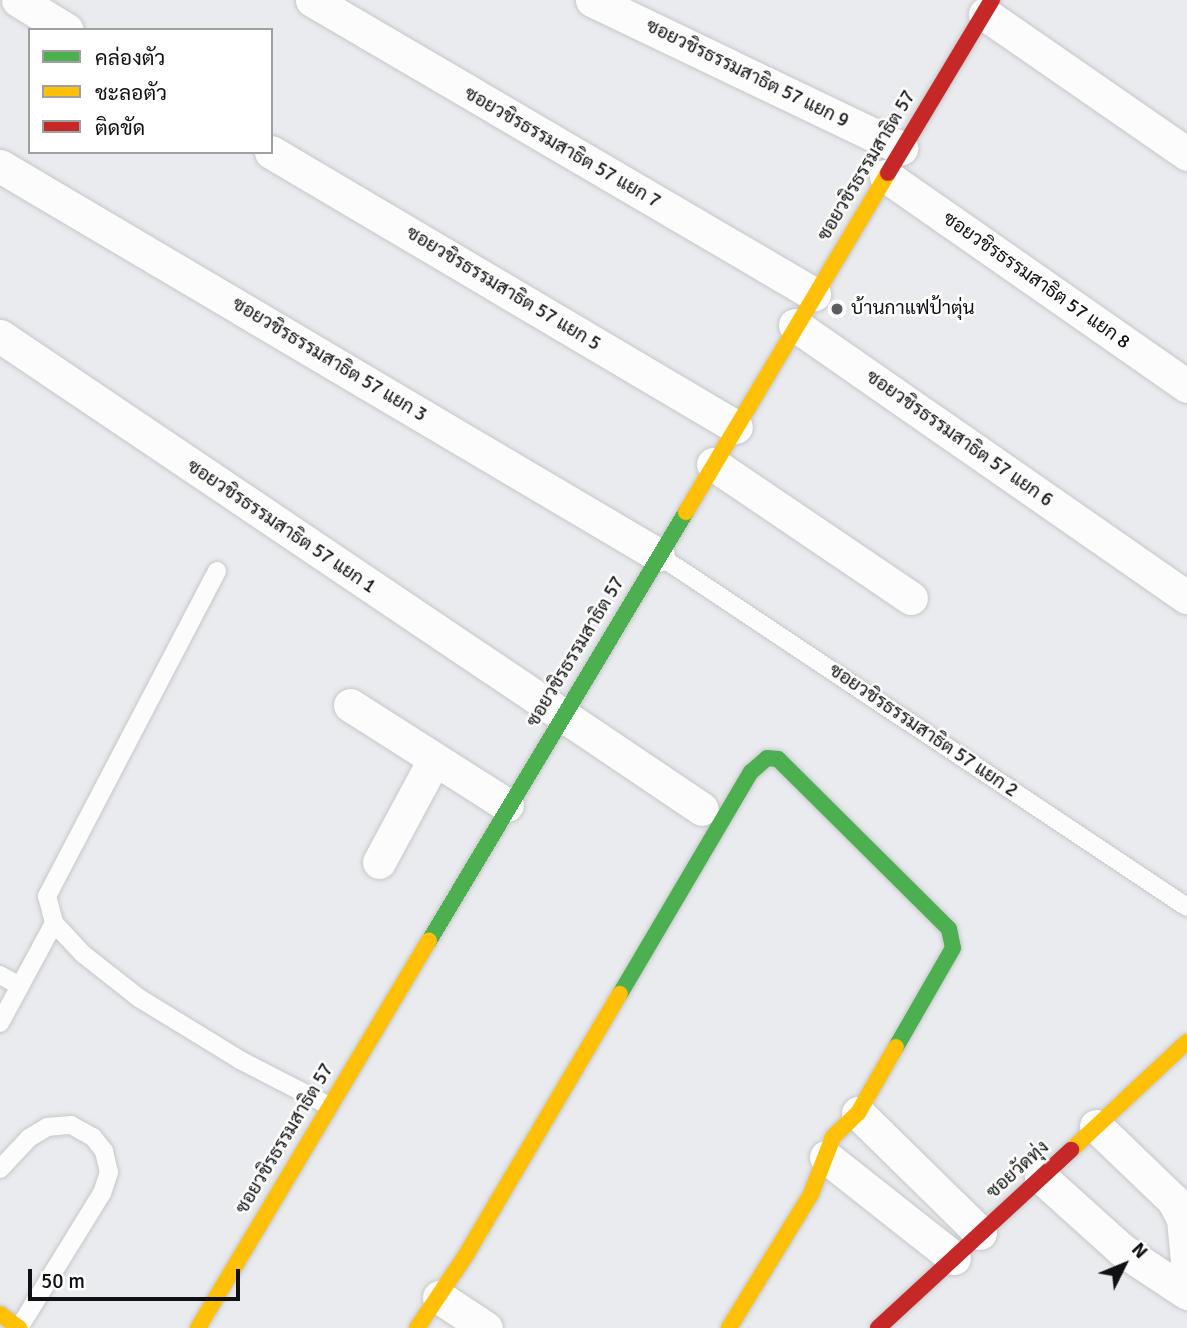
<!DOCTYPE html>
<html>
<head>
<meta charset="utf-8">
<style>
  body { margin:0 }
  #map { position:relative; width:1187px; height:1328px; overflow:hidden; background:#e9ebee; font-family:Signika,Sarabun,sans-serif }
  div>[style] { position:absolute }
  .roads { filter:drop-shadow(0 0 2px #c6c7c9) drop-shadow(0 0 2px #c6c7c9) }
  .lane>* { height:18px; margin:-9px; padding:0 9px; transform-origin:9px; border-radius:9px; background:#fcfcfc }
  .street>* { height:33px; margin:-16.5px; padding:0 16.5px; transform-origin:16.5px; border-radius:16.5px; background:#fcfcfc }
  .fast>* { height:16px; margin:-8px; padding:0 8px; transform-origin:8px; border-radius:8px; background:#4caf50 }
  .slow>* { height:16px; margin:-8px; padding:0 8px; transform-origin:8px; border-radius:8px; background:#ffc107 }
  .jam>* { height:16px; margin:-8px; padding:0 8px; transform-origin:8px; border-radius:8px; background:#c62828 }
  .dots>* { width:19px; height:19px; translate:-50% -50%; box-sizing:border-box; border:4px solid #fff; border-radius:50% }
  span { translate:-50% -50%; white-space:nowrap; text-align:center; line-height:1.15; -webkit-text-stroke:5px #fff; paint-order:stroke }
  .street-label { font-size:19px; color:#101112 }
  .poi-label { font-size:19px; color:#101112 }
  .left { translate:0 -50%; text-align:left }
  .legend { position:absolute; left:28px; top:28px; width:245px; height:126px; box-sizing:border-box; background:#fff; border:2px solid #9fa0a0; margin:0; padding:9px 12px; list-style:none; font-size:21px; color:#101112 }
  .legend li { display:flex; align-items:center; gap:14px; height:35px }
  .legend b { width:35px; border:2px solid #9fa0a0 }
  .north { position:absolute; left:1089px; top:1230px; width:70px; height:70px; -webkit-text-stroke:5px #fff; paint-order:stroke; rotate:47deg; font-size:19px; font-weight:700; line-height:28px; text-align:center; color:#101112 }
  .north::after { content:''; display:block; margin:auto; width:24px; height:32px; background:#101112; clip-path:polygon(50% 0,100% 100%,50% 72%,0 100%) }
  .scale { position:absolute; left:28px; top:1269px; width:212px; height:32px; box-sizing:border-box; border:4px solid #101112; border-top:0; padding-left:9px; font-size:21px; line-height:24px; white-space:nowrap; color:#101112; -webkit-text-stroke:5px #fff; paint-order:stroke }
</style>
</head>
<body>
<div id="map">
  <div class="roads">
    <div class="lane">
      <i style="left:658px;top:555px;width:635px;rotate:33.64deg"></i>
      <i style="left:217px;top:571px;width:367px;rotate:117.6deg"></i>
      <i style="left:47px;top:896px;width:28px;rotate:75deg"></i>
      <i style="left:54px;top:923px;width:42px;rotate:46.9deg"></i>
      <i style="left:83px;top:954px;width:71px;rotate:38.2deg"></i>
      <i style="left:139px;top:998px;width:119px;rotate:31.5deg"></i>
      <i style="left:240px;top:1060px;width:100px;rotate:27.3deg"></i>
      <i style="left:0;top:975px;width:23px;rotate:29deg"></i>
      <i style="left:0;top:1023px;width:114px;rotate:-61.6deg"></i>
      <i style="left:0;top:1169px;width:42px;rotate:-46.9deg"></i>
      <i style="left:29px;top:1138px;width:21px;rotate:-31deg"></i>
      <i style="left:47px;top:1127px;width:24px;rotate:-5deg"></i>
      <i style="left:71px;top:1125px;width:25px;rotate:29deg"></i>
      <i style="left:93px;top:1137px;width:18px;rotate:52deg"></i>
      <i style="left:104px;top:1151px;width:22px;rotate:77deg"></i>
      <i style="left:109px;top:1172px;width:22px;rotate:108deg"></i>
      <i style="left:102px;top:1193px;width:158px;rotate:121.6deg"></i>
    </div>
    <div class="street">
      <i style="left:18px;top:0;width:57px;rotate:31.5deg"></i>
      <i style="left:312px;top:0;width:582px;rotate:30.36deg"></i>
      <i style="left:592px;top:0;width:343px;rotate:25.6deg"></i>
      <i style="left:985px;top:14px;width:246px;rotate:34.7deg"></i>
      <i style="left:271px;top:152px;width:540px;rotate:30.6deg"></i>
      <i style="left:0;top:166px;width:764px;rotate:30.59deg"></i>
      <i style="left:886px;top:176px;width:367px;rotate:34.9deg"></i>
      <i style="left:795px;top:325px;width:477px;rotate:34.8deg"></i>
      <i style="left:0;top:336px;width:846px;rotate:33.97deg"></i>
      <i style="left:713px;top:464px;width:239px;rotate:34.1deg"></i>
      <i style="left:350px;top:705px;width:186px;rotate:32.5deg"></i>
      <i style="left:379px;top:862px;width:116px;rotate:-61.7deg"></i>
      <i style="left:858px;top:1113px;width:171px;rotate:44.5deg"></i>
      <i style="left:1096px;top:1126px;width:107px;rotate:43.9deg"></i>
      <i style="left:1173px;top:1200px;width:21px;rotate:62deg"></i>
      <i style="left:1183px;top:1219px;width:42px;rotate:84.6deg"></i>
      <i style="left:826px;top:1157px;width:163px;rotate:38.3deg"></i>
      <i style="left:1041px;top:1177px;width:109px;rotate:42deg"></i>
      <i style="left:1122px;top:1250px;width:78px;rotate:33.5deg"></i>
      <i style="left:439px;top:1297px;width:56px;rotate:33.4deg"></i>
    </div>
    <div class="fast">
      <i style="left:429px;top:941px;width:500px;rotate:-59.08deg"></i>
      <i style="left:620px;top:994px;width:258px;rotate:-59.5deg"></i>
      <i style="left:751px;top:772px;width:21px;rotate:-41deg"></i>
      <i style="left:767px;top:758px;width:11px;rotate:5deg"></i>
      <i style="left:778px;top:759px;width:241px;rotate:44.8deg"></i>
      <i style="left:949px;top:929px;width:19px;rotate:78deg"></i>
      <i style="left:953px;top:948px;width:114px;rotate:119.9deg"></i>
    </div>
    <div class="slow">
      <i style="left:686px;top:512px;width:395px;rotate:-59.2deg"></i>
      <i style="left:1071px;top:1150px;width:158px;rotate:-43deg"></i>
      <i style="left:0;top:1314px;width:24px;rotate:36deg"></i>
      <i style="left:198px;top:1328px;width:451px;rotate:-59.2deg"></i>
      <i style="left:417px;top:1328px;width:88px;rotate:-56.1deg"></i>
      <i style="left:466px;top:1255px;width:303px;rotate:-59.5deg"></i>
      <i style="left:729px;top:1328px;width:157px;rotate:-58.5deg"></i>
      <i style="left:811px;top:1194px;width:61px;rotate:-68.9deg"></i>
      <i style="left:833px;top:1137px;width:35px;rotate:-44deg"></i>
      <i style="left:858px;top:1113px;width:76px;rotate:-60.1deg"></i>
    </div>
    <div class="jam">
      <i style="left:888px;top:173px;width:202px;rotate:-59deg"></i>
      <i style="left:878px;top:1328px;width:263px;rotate:-42.7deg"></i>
    </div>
  </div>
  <div class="dots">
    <i style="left:837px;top:309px;background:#5c5d5f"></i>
  </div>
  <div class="street-label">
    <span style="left:747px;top:74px;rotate:26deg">ซอยวชิรธรรมสาธิต 57 แยก 9</span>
    <span style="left:562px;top:148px;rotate:30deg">ซอยวชิรธรรมสาธิต 57 แยก 7</span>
    <span style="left:867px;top:166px;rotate:-59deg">ซอยวชิรธรรมสาธิต 57</span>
    <span style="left:1036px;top:281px;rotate:35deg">ซอยวชิรธรรมสาธิต 57 แยก 8</span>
    <span style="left:503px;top:289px;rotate:31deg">ซอยวชิรธรรมสาธิต 57 แยก 5</span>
    <span style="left:329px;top:360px;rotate:31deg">ซอยวชิรธรรมสาธิต 57 แยก 3</span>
    <span style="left:959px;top:439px;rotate:35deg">ซอยวชิรธรรมสาธิต 57 แยก 6</span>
    <span style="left:281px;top:527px;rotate:34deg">ซอยวชิรธรรมสาธิต 57 แยก 1</span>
    <span style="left:576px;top:652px;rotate:-59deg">ซอยวชิรธรรมสาธิต 57</span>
    <span style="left:923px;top:731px;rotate:34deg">ซอยวชิรธรรมสาธิต 57 แยก 2</span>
    <span style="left:285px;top:1139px;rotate:-59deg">ซอยวชิรธรรมสาธิต 57</span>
    <span style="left:1018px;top:1170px;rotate:-42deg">ซอยวัดทุ่ง</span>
  </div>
  <div class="poi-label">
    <span class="left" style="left:851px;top:309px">บ้านกาแฟป้าตุ่น</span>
  </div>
  <ul class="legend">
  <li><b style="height:9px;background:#4caf50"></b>คล่องตัว</li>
  <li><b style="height:9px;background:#ffc107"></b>ชะลอตัว</li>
  <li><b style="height:9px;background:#c62828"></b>ติดขัด</li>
  </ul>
  <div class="north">N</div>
  <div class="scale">50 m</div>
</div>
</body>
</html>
